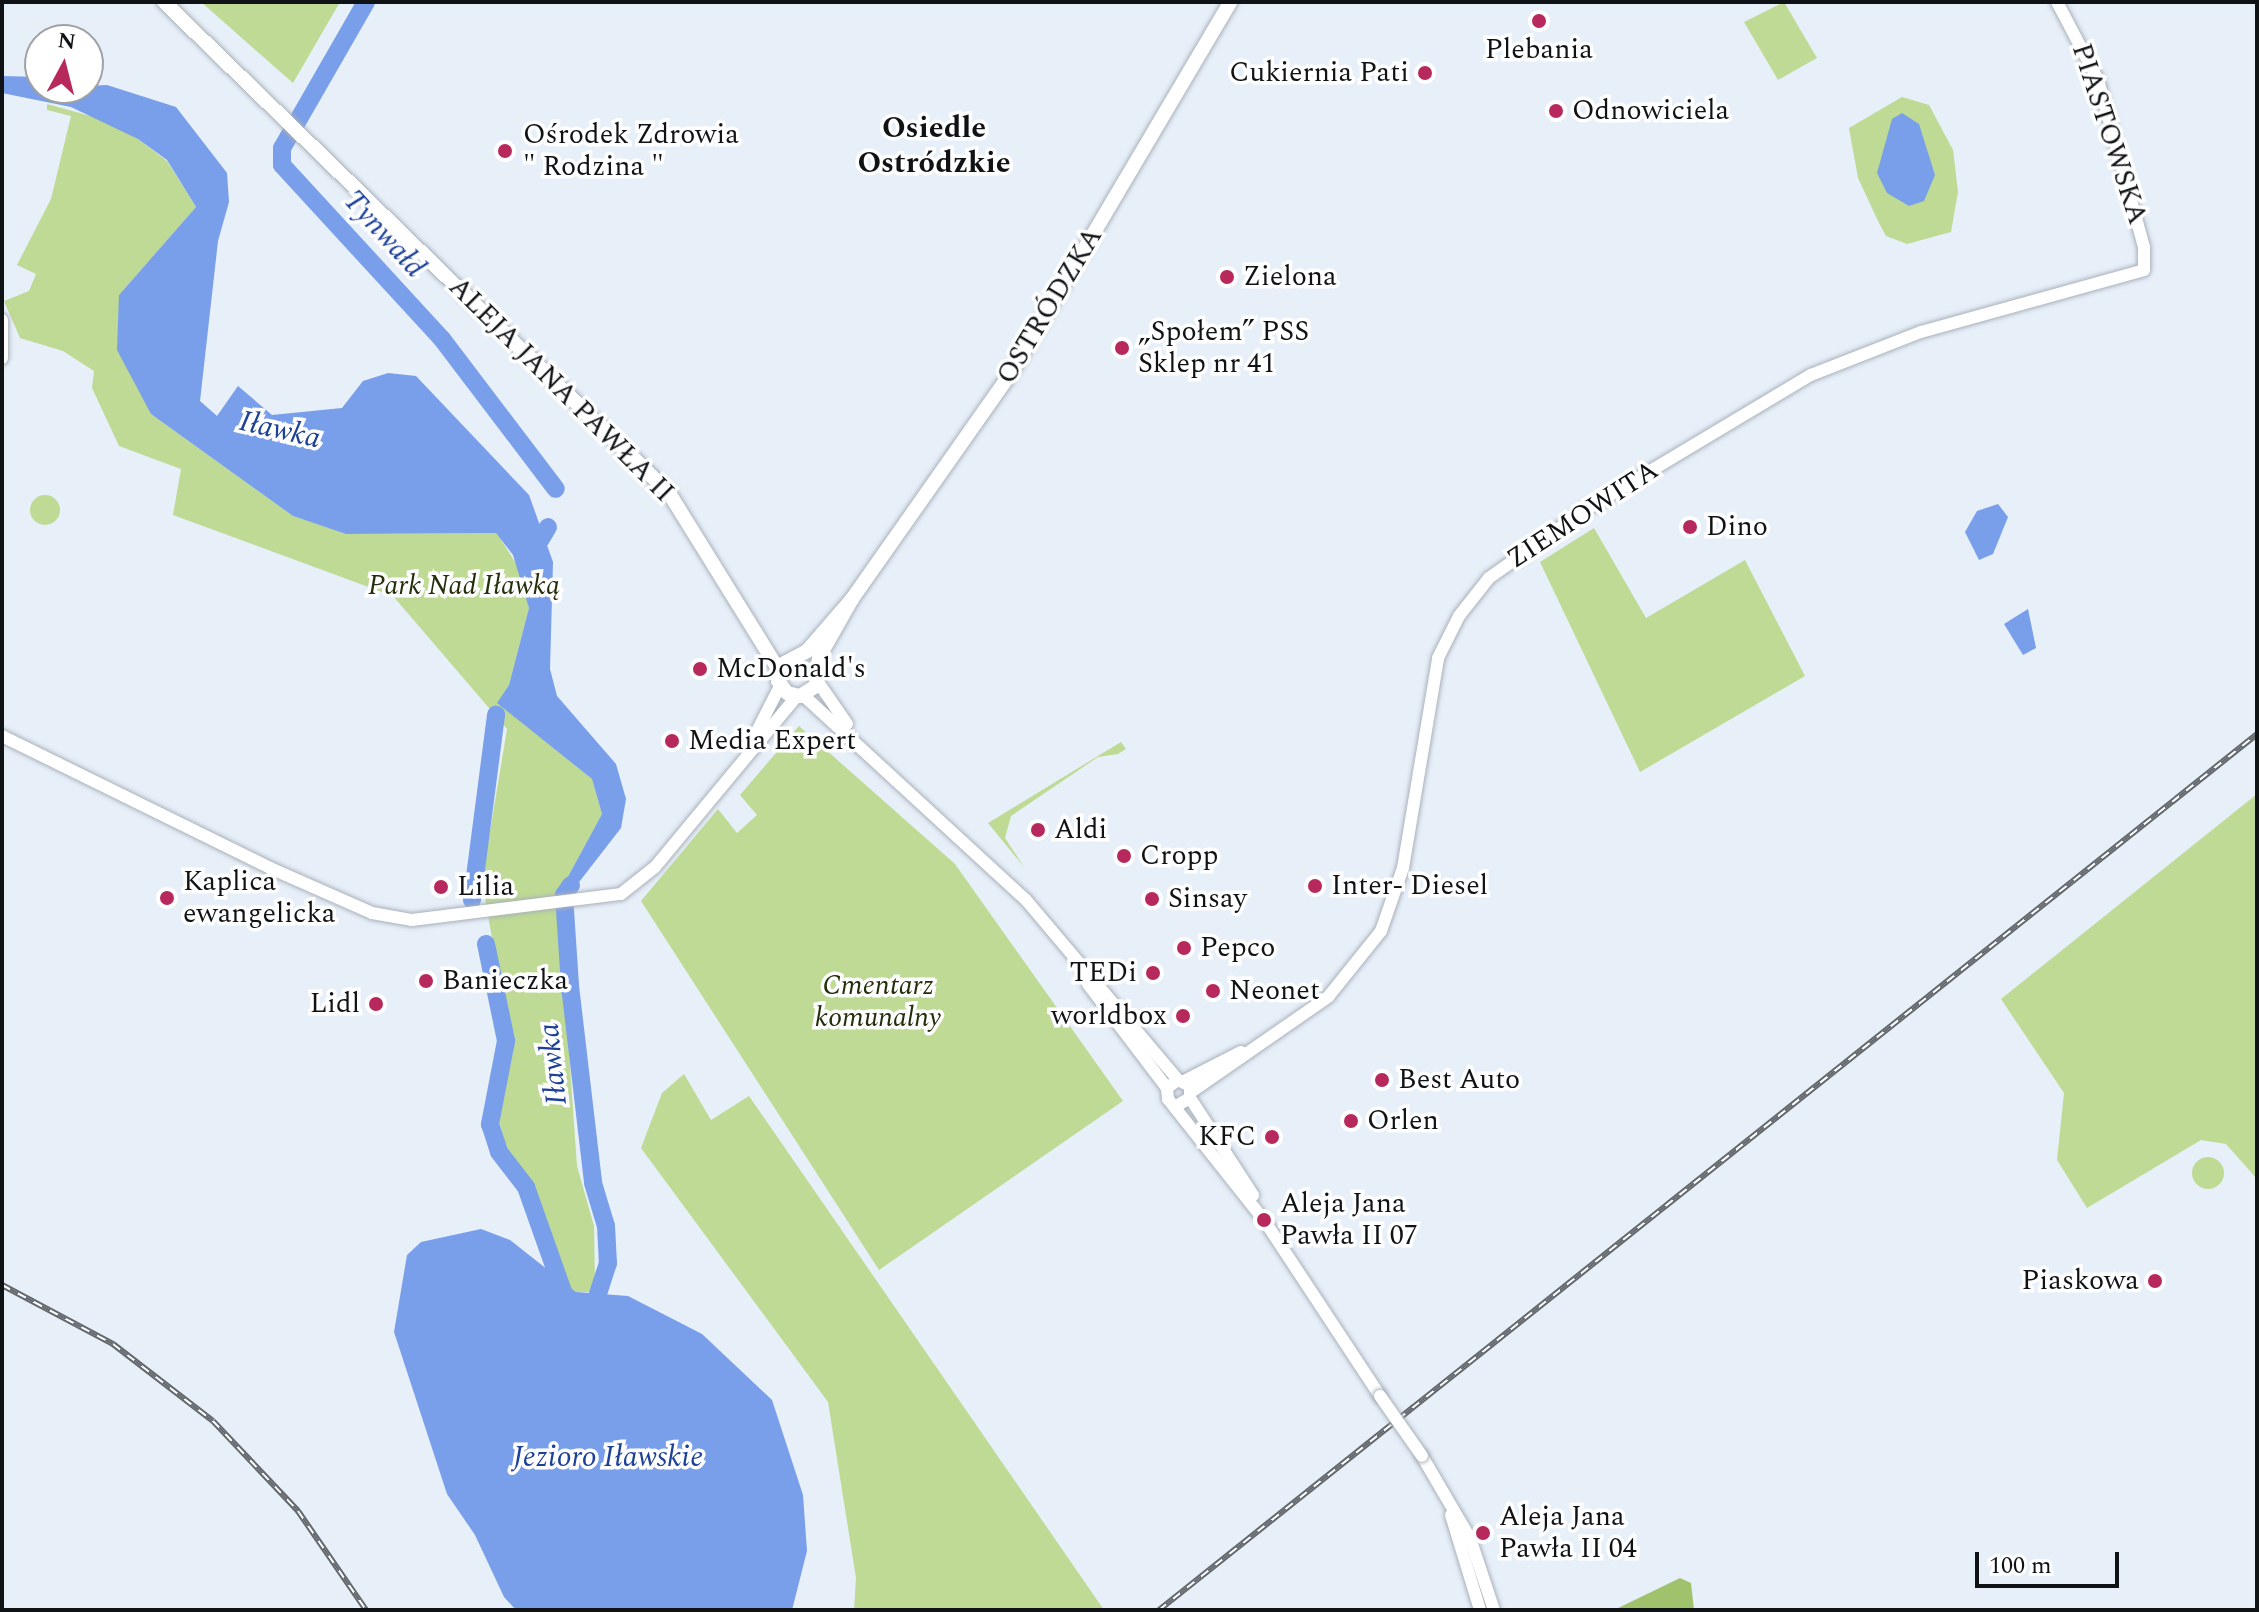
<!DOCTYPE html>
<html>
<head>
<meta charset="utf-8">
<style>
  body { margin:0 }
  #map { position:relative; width:2259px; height:1612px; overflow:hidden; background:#e7eff9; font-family:Spectral,serif }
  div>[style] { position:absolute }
  .green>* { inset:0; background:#beda94 }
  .round { border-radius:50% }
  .forest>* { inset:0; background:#a1c26c }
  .water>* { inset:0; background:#799eea }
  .river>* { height:18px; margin:-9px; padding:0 9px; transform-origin:9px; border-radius:9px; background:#799eea }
  .roads { filter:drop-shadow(0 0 2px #a9b1ba) drop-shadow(0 0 2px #a9b1ba) }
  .secondary>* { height:12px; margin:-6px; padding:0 6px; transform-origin:6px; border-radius:6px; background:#fff }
  .primary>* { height:14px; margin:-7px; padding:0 7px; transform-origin:7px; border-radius:7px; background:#fff }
  .rail>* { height:6px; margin-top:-3px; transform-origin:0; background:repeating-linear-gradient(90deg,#fff 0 9px,#63686d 0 18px); box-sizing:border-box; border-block:2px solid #63686d }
  .bridges { filter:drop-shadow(0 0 2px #a9b1ba) drop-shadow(0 0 2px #a9b1ba) }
  .secondary-bridge>* { height:12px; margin:-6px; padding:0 6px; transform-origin:6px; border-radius:6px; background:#fff }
  .dots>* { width:22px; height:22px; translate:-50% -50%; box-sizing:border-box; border:4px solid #fff; border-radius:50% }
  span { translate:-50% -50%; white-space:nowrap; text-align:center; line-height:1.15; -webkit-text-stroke:7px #fff; paint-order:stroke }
  .poi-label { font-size:28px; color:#101316 }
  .right { translate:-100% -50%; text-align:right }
  .left { translate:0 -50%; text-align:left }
  .street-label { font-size:28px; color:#101316 }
  .park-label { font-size:28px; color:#232f0b; font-style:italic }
  .neighbourhood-label { font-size:30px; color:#101316; font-weight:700 }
  .water-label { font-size:30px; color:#1d4098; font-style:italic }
  .frame { position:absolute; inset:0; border:4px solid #101316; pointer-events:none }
  .north { position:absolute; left:24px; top:24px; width:80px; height:80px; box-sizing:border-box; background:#fff; border:2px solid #9fa1a2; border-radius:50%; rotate:7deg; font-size:22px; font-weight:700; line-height:32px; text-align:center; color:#101316 }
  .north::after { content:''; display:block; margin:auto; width:28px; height:36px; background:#b7295c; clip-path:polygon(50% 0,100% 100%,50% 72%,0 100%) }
  .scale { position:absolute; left:1975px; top:1552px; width:144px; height:36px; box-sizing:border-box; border:4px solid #101316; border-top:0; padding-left:10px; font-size:24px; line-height:28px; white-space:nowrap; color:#101316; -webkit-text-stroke:6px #fff; paint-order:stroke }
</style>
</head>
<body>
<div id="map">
  <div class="green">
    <i style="clip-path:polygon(201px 2px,340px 2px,293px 83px)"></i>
    <i style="clip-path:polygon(1784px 2px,1817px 58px,1778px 80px,1744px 22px)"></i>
    <i style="clip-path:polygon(1902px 97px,1929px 105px,1953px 150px,1958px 192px,1951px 232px,1907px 244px,1886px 236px,1879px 223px,1858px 178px,1849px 128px)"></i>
    <i style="clip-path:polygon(47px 104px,105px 120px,138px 139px,167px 161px,196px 207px,119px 295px,151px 414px,293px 516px,347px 534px,497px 533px,525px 578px,529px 608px,509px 685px,498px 703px,592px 779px,602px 814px,558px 895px,577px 1166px,594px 1226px,595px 1283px,589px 1292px,576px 1292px,562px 1281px,549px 1233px,528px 1179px,507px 1152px,497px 1113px,509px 1037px,482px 880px,507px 729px,393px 596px,173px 515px,181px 469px,119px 446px,92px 388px,94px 371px,63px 351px,20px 338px,4px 301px,29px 291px,36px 274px,17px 265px,51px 199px,71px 116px,47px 110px)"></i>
    <i class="round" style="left:30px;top:495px;width:30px;height:30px"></i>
    <i style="clip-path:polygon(1594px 528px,1646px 618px,1745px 560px,1805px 676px,1640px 772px,1540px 562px)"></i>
    <i style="clip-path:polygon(799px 726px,955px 864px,1123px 1101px,879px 1270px,641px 901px,718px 809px,737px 833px,757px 815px,740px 795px)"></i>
    <i style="clip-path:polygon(1121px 742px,1126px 749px,1118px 754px,1098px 757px,1011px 816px,1005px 838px,1024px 867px,988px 823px)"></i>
    <i style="clip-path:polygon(2257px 794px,2257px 1179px,2226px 1144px,2201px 1140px,2087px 1208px,2057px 1160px,2064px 1093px,2001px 999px)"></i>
    <i style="clip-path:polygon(684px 1074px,711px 1120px,749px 1096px,1104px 1610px,854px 1610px,856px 1578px,828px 1402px,641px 1148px,662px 1093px)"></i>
    <i class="round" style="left:2192px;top:1157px;width:32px;height:32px"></i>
  </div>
  <div class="forest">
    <i style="clip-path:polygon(1680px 1578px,1691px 1583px,1694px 1610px,1614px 1610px)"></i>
  </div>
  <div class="water">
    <i style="clip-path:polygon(2px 76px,40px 77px,40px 88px,107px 85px,176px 107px,227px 173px,229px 202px,218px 241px,200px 401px,217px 416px,238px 386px,272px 415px,342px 408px,363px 381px,388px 373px,416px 376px,529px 495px,553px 562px,550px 669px,557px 696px,616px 764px,626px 799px,621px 828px,569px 895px,558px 895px,602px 814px,592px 779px,497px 703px,509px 685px,529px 608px,513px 555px,496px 533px,346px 534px,293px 516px,151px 414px,117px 350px,119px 295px,196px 207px,167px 160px,138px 139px,71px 107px,2px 93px)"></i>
    <i style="clip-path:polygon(1902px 113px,1919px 124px,1935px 175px,1924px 201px,1909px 206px,1887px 193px,1877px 173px,1892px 119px)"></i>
    <i style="clip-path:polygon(1998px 504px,2008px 517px,1993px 554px,1979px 560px,1965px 532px,1977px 511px)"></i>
    <i style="clip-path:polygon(2028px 609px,2036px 648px,2023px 655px,2004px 624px)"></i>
    <i style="clip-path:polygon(481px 1229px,510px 1240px,576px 1292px,628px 1296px,702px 1334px,772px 1400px,803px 1495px,807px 1551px,792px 1610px,516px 1610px,504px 1597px,475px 1535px,447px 1494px,394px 1332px,407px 1255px,421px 1242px)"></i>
  </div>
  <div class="river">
    <i style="left:366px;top:2px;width:168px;rotate:119.9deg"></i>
    <i style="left:282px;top:148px;width:17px;rotate:90deg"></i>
    <i style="left:282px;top:165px;width:236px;rotate:47.4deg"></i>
    <i style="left:442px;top:339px;width:188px;rotate:52.8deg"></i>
    <i style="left:533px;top:552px;width:29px;rotate:-59deg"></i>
    <i style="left:571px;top:885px;width:12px;rotate:125deg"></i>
    <i style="left:564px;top:895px;width:91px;rotate:86.2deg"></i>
    <i style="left:570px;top:986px;width:198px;rotate:83.3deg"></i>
    <i style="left:593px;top:1183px;width:45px;rotate:73.2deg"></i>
    <i style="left:606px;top:1226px;width:37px;rotate:87deg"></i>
    <i style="left:608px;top:1263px;width:36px;rotate:108deg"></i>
    <i style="left:597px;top:1297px;width:23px;rotate:67deg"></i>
    <i style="left:472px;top:900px;width:187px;rotate:-82.6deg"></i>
    <i style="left:486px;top:944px;width:99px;rotate:78.3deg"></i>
    <i style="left:506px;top:1041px;width:85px;rotate:100.9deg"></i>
    <i style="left:490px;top:1124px;width:29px;rotate:72deg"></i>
    <i style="left:499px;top:1152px;width:44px;rotate:52.4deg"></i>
    <i style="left:526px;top:1187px;width:120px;rotate:70.5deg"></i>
  </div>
  <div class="roads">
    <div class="secondary">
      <i style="left:2px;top:320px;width:38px;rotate:90deg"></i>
      <i style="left:818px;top:682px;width:51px;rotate:55.4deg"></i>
      <i style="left:803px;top:695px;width:303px;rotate:42.6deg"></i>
      <i style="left:1026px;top:900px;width:236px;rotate:49.8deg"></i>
      <i style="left:1178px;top:1080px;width:13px;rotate:27deg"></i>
      <i style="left:1190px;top:1086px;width:12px;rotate:90deg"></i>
      <i style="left:1190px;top:1098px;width:14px;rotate:150deg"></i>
      <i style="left:2px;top:736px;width:299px;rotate:26.2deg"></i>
      <i style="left:270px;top:868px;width:111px;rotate:23.8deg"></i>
      <i style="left:372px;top:913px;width:41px;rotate:9.9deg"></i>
      <i style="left:412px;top:920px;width:211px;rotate:-7.1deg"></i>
      <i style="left:621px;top:894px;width:43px;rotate:-38.5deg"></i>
      <i style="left:655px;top:867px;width:222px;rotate:-50.3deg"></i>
      <i style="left:749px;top:747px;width:68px;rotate:-63.1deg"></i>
      <i style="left:1088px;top:984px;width:131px;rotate:52.8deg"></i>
      <i style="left:1178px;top:1080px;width:14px;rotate:144deg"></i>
      <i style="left:1167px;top:1088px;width:11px;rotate:85deg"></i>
      <i style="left:1168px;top:1099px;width:154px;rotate:51.6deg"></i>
      <i style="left:1264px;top:1220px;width:211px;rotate:56.6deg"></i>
      <i style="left:1184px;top:1081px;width:64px;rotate:-27deg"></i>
      <i style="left:1191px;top:1092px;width:167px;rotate:-34.7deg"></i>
      <i style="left:1328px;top:997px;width:85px;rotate:-51.2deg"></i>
      <i style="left:1381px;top:931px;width:67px;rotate:-70.8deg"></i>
      <i style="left:1403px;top:868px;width:213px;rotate:-80.5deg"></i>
      <i style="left:1438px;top:658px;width:47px;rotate:-63.4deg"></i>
      <i style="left:1459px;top:616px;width:48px;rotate:-51.7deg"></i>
      <i style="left:1489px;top:578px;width:118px;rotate:-35.3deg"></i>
      <i style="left:1585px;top:510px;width:263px;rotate:-30.9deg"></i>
      <i style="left:1811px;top:375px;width:118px;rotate:-21.4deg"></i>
      <i style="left:1921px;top:332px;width:231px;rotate:-15.5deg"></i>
      <i style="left:2144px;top:270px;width:23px;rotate:-90deg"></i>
      <i style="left:2144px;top:247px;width:173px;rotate:-105.4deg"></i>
      <i style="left:2098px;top:80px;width:88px;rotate:-117.7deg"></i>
      <i style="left:1190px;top:1098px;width:116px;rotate:57deg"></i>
      <i style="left:1422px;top:1456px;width:95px;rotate:59.7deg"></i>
      <i style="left:1470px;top:1538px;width:76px;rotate:71.6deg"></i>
      <i style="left:1451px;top:1515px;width:99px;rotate:73deg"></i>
    </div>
    <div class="primary">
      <i style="left:164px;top:2px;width:704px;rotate:44.19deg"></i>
      <i style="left:669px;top:493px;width:207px;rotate:58.2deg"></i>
      <i style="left:852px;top:599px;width:67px;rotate:119.6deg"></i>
      <i style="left:819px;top:657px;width:29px;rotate:96deg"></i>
      <i style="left:816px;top:686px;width:19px;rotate:148deg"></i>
      <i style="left:800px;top:696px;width:13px;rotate:-167deg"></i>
      <i style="left:787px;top:693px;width:15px;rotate:-127deg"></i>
      <i style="left:778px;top:681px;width:15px;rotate:-86deg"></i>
      <i style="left:779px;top:666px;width:32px;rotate:-28deg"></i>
      <i style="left:807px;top:651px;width:69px;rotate:-49.1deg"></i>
      <i style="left:852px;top:599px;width:276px;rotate:-54.9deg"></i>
      <i style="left:1011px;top:373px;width:431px;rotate:-59.4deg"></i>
    </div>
  </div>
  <div class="rail">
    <i style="left:2px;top:1285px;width:126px;rotate:28deg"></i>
    <i style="left:113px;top:1344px;width:126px;rotate:37.6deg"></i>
    <i style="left:213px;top:1421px;width:124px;rotate:46.6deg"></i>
    <i style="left:298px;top:1511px;width:120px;rotate:55.5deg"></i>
    <i style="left:1159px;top:1610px;width:1405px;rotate:-38.58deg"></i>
  </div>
  <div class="bridges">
    <div class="secondary-bridge">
      <i style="left:1380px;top:1396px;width:73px;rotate:55deg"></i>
    </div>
  </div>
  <div class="dots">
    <i style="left:1539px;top:21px;background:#b7295c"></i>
    <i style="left:1425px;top:73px;background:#b7295c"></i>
    <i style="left:1556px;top:111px;background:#b7295c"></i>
    <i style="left:505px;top:151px;background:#b7295c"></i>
    <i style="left:1227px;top:277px;background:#b7295c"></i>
    <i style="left:1122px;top:348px;background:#b7295c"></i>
    <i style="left:1690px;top:527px;background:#b7295c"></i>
    <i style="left:700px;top:669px;background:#b7295c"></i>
    <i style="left:672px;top:741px;background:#b7295c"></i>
    <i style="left:1038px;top:830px;background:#b7295c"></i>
    <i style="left:1124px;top:856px;background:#b7295c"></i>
    <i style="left:1315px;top:886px;background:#b7295c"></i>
    <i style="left:441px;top:887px;background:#b7295c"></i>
    <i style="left:167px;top:898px;background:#b7295c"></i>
    <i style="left:1152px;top:899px;background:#b7295c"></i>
    <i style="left:1184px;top:948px;background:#b7295c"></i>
    <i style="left:1153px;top:973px;background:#b7295c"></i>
    <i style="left:426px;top:981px;background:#b7295c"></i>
    <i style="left:1213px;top:991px;background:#b7295c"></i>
    <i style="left:376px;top:1004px;background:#b7295c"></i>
    <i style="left:1183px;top:1016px;background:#b7295c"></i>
    <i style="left:1382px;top:1080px;background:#b7295c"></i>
    <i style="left:1351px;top:1121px;background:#b7295c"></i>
    <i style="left:1272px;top:1137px;background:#b7295c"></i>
    <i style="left:1264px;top:1220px;background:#b7295c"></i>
    <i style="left:2155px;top:1281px;background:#b7295c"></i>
    <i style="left:1483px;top:1533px;background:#b7295c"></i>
  </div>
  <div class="poi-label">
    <span style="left:1539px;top:50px">Plebania</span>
    <span class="right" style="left:1409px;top:73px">Cukiernia Pati</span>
    <span class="left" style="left:1572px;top:111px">Odnowiciela</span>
    <span class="left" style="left:523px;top:151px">Ośrodek Zdrowia<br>" Rodzina "</span>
    <span class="left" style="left:1243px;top:277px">Zielona</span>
    <span class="left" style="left:1138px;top:348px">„Społem” PSS<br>Sklep nr 41</span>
    <span class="left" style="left:1706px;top:527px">Dino</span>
    <span class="left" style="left:716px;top:669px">McDonald's</span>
    <span class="left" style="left:688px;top:741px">Media Expert</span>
    <span class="left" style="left:1054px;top:830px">Aldi</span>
    <span class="left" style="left:1140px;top:856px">Cropp</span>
    <span class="left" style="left:183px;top:898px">Kaplica<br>ewangelicka</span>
    <span class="left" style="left:1331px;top:886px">Inter- Diesel</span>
    <span class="left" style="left:457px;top:887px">Lilia</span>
    <span class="left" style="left:1168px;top:899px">Sinsay</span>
    <span class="left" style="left:1200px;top:948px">Pepco</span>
    <span class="right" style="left:1137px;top:973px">TEDi</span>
    <span class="left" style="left:442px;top:981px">Banieczka</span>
    <span class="left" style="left:1229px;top:991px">Neonet</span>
    <span class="right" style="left:360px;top:1004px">Lidl</span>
    <span class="right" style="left:1167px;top:1016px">worldbox</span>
    <span class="left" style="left:1398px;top:1080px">Best Auto</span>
    <span class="left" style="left:1367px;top:1121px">Orlen</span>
    <span class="right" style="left:1256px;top:1137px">KFC</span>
    <span class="left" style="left:1280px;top:1220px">Aleja Jana<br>Pawła II 07</span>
    <span class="right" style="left:2139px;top:1281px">Piaskowa</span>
    <span class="left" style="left:1499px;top:1533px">Aleja Jana<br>Pawła II 04</span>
  </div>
  <div class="street-label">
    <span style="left:2109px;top:134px;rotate:72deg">PIASTOWSKA</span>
    <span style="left:1050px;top:306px;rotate:-59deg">OSTRÓDZKA</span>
    <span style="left:561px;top:390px;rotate:45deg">ALEJA JANA PAWŁA II</span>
    <span style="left:1583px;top:515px;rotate:-33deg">ZIEMOWITA</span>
  </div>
  <div class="park-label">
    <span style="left:464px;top:586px">Park Nad Iławką</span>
    <span style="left:878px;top:1002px">Cmentarz<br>komunalny</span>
  </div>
  <div class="neighbourhood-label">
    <span style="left:934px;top:145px">Osiedle<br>Ostródzkie</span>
  </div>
  <div class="water-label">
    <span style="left:384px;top:234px;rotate:48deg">Tynwałd</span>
    <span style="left:280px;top:430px;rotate:13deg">Iławka</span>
    <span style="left:553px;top:1064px;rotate:-96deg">Iławka</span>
    <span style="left:608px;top:1457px">Jezioro Iławskie</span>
  </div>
  <div class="frame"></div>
  <div class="north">N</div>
  <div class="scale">100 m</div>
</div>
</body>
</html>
